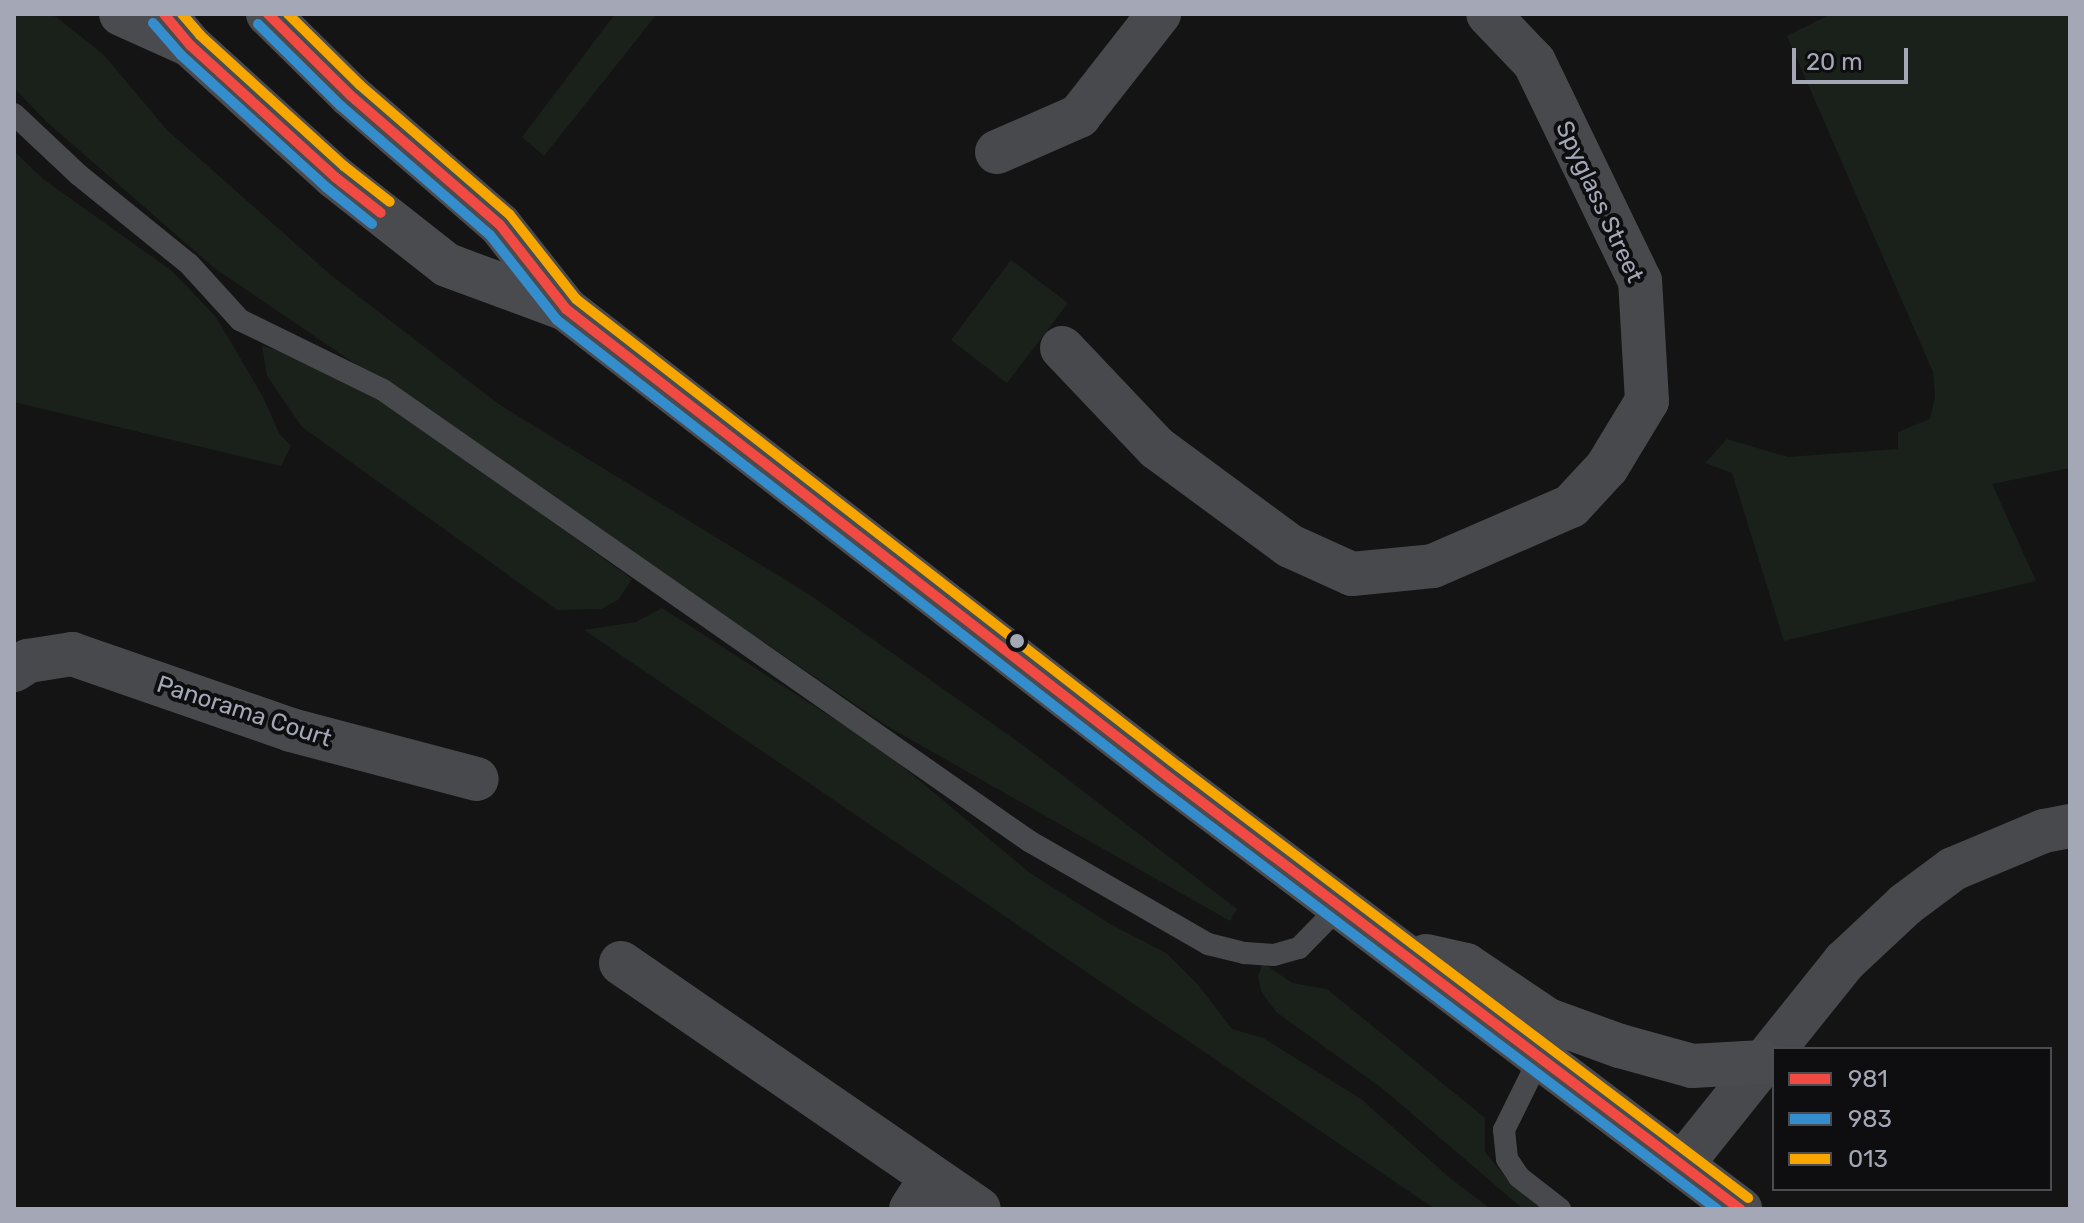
<!DOCTYPE html>
<html>
<head>
<meta charset="utf-8">
<style>
  body { margin:0 }
  #map { position:relative; width:2084px; height:1223px; overflow:hidden; background:#141414; font-family:Rubik,sans-serif }
  div>[style] { position:absolute }
  .green>* { inset:0; background:#1a211b }
  .service>* { height:22px; margin:-11px; padding:0 11px; transform-origin:11px; border-radius:11px; background:#48494d }
  .minor>* { height:44px; margin:-22px; padding:0 22px; transform-origin:22px; border-radius:22px; background:#48494d }
  .primary>* { height:44px; margin:-22px; padding:0 22px; transform-origin:22px; border-radius:22px; background:#4a4b4f }
  .bus-1>* { height:10px; margin:-5px; padding:0 5px; transform-origin:5px; border-radius:5px; background:#f14a42 }
  .bus-2>* { height:10px; margin:-5px; padding:0 5px; transform-origin:5px; border-radius:5px; background:#348ece }
  .bus-3>* { height:10px; margin:-5px; padding:0 5px; transform-origin:5px; border-radius:5px; background:#f7a600 }
  .dots>* { width:22px; height:22px; translate:-50% -50%; box-sizing:border-box; border:4px solid #0e0e10; border-radius:50% }
  span { translate:-50% -50%; white-space:nowrap; text-align:center; line-height:1.15; -webkit-text-stroke:8px #0e0e10; paint-order:stroke }
  .street-label { font-size:24px; color:#a4a8b6 }
  .frame { position:absolute; inset:0; border:16px solid #a4a8b6; pointer-events:none }
  .legend { position:absolute; left:1772px; top:1047px; width:280px; height:144px; box-sizing:border-box; background:#0e0e10; border:2px solid #4a4c52; margin:0; padding:10px 14px; list-style:none; font-size:24px; color:#a4a8b6 }
  .legend li { display:flex; align-items:center; gap:16px; height:40px }
  .legend b { width:40px; border:2px solid #4a4c52 }
  .scale { position:absolute; left:1792px; top:48px; width:116px; height:36px; box-sizing:border-box; border:4px solid #a4a8b6; border-top:0; padding-left:10px; font-size:24px; line-height:28px; white-space:nowrap; color:#a4a8b6; -webkit-text-stroke:6px #0e0e10; paint-order:stroke }
</style>
</head>
<body>
<div id="map">
  <div class="green">
    <i style="clip-path:polygon(14px 14px,52px 14px,60px 20px,104px 55px,167px 130px,332px 276px,500px 405px,810px 595px,1024px 746px,1237px 909px,1230px 921px,887px 726px,213px 267px,47px 122px,14px 88px)"></i>
    <i style="clip-path:polygon(615px 14px,657px 14px,544px 156px,522px 137px)"></i>
    <i style="clip-path:polygon(1831px 14px,2070px 14px,2070px 468px,1992px 484px,2036px 581px,1784px 641px,1732px 473px,1705px 463px,1727px 439px,1788px 457px,1898px 449px,1898px 432px,1930px 419px,1935px 397px,1933px 372px,1787px 36px)"></i>
    <i style="clip-path:polygon(14px 151px,43px 179px,172px 271px,216px 317px,263px 397px,279px 433px,291px 446px,281px 466px,14px 402px)"></i>
    <i style="clip-path:polygon(1011px 260px,1068px 303px,1007px 383px,951px 340px)"></i>
    <i style="clip-path:polygon(262px 346px,302px 357px,404px 415px,632px 579px,618px 600px,601px 609px,557px 610px,302px 427px,267px 376px)"></i>
    <i style="clip-path:polygon(662px 608px,884px 751px,1030px 873px,1110px 924px,1166px 953px,1199px 986px,1232px 1029px,1263px 1038px,1361px 1099px,1451px 1179px,1491px 1209px,1435px 1209px,584px 630px,636px 622px)"></i>
    <i style="clip-path:polygon(1263px 963px,1292px 983px,1327px 989px,1485px 1118px,1485px 1152px,1508px 1180px,1546px 1209px,1523px 1209px,1383px 1089px,1276px 1012px,1261px 991px,1258px 976px)"></i>
  </div>
  <div class="service">
    <i style="left:14px;top:114px;width:89px;rotate:43.2deg"></i>
    <i style="left:79px;top:175px;width:141px;rotate:39deg"></i>
    <i style="left:189px;top:264px;width:76px;rotate:47.7deg"></i>
    <i style="left:240px;top:320px;width:159px;rotate:26.1deg"></i>
    <i style="left:383px;top:390px;width:788px;rotate:34.92deg"></i>
    <i style="left:1029px;top:841px;width:207px;rotate:29.9deg"></i>
    <i style="left:1208px;top:944px;width:38px;rotate:14deg"></i>
    <i style="left:1245px;top:953px;width:29px;rotate:4deg"></i>
    <i style="left:1274px;top:955px;width:26px;rotate:-16deg"></i>
    <i style="left:1299px;top:948px;width:57px;rotate:-45.7deg"></i>
    <i style="left:1540px;top:1057px;width:81px;rotate:116.3deg"></i>
    <i style="left:1504px;top:1130px;width:29px;rotate:84deg"></i>
    <i style="left:1507px;top:1159px;width:22px;rotate:56deg"></i>
    <i style="left:1519px;top:1177px;width:52px;rotate:38deg"></i>
  </div>
  <div class="minor">
    <i style="left:997px;top:152px;width:90px;rotate:-23.7deg"></i>
    <i style="left:1079px;top:116px;width:130px;rotate:-51.9deg"></i>
    <i style="left:1062px;top:348px;width:138px;rotate:46.5deg"></i>
    <i style="left:1157px;top:448px;width:165px;rotate:36.4deg"></i>
    <i style="left:1290px;top:546px;width:68px;rotate:24.3deg"></i>
    <i style="left:1352px;top:574px;width:81px;rotate:-5.6deg"></i>
    <i style="left:1433px;top:566px;width:150px;rotate:-23.5deg"></i>
    <i style="left:1571px;top:506px;width:53px;rotate:-47.3deg"></i>
    <i style="left:1607px;top:467px;width:77px;rotate:-58.8deg"></i>
    <i style="left:1647px;top:401px;width:120px;rotate:-93.3deg"></i>
    <i style="left:1640px;top:281px;width:243px;rotate:-115.8deg"></i>
    <i style="left:1534px;top:62px;width:66px;rotate:-133.8deg"></i>
    <i style="left:14px;top:670px;width:17px;rotate:-33deg"></i>
    <i style="left:28px;top:661px;width:45px;rotate:-9deg"></i>
    <i style="left:72px;top:654px;width:232px;rotate:19.1deg"></i>
    <i style="left:291px;top:730px;width:192px;rotate:14.8deg"></i>
    <i style="left:621px;top:963px;width:434px;rotate:34.5deg"></i>
    <i style="left:1683px;top:1163px;width:258px;rotate:-51.3deg"></i>
    <i style="left:1844px;top:962px;width:85px;rotate:-43.1deg"></i>
    <i style="left:1906px;top:904px;width:59px;rotate:-36.7deg"></i>
    <i style="left:1953px;top:869px;width:99px;rotate:-22.7deg"></i>
    <i style="left:2044px;top:831px;width:26px;rotate:-11deg"></i>
    <i style="left:911px;top:1209px;width:38px;rotate:-57deg"></i>
  </div>
  <div class="primary">
    <i style="left:121px;top:14px;width:73px;rotate:24.1deg"></i>
    <i style="left:164px;top:14px;width:40px;rotate:50deg"></i>
    <i style="left:190px;top:45px;width:196px;rotate:42.3deg"></i>
    <i style="left:335px;top:177px;width:142px;rotate:38.2deg"></i>
    <i style="left:447px;top:265px;width:127px;rotate:20.3deg"></i>
    <i style="left:268px;top:14px;width:115px;rotate:44.6deg"></i>
    <i style="left:350px;top:95px;width:198px;rotate:40.9deg"></i>
    <i style="left:500px;top:225px;width:107px;rotate:51.8deg"></i>
    <i style="left:566px;top:309px;width:765px;rotate:37.83deg"></i>
    <i style="left:1170px;top:778px;width:715px;rotate:37.09deg"></i>
    <i style="left:1426px;top:956px;width:41px;rotate:12.7deg"></i>
    <i style="left:1466px;top:965px;width:99px;rotate:33.9deg"></i>
    <i style="left:1548px;top:1020px;width:77px;rotate:19.9deg"></i>
    <i style="left:1620px;top:1046px;width:75px;rotate:15.5deg"></i>
    <i style="left:1692px;top:1066px;width:71px;rotate:-3.2deg"></i>
  </div>
  <div class="bus-1">
    <i style="left:164px;top:14px;width:40px;rotate:50deg"></i>
    <i style="left:190px;top:45px;width:196px;rotate:42.3deg"></i>
    <i style="left:335px;top:177px;width:58px;rotate:38deg"></i>
    <i style="left:268px;top:14px;width:115px;rotate:44.6deg"></i>
    <i style="left:350px;top:95px;width:198px;rotate:40.9deg"></i>
    <i style="left:500px;top:225px;width:107px;rotate:51.8deg"></i>
    <i style="left:566px;top:309px;width:765px;rotate:37.83deg"></i>
    <i style="left:1170px;top:778px;width:715px;rotate:37.09deg"></i>
  </div>
  <div class="bus-2">
    <i style="left:153px;top:23px;width:43px;rotate:48.8deg"></i>
    <i style="left:181px;top:55px;width:196px;rotate:42.3deg"></i>
    <i style="left:326px;top:187px;width:59px;rotate:38.8deg"></i>
    <i style="left:258px;top:24px;width:117px;rotate:44.7deg"></i>
    <i style="left:341px;top:106px;width:197px;rotate:40.9deg"></i>
    <i style="left:490px;top:235px;width:108px;rotate:51.8deg"></i>
    <i style="left:557px;top:320px;width:765px;rotate:37.83deg"></i>
    <i style="left:1161px;top:789px;width:697px;rotate:37.07deg"></i>
  </div>
  <div class="bus-3">
    <i style="left:182px;top:14px;width:28px;rotate:49deg"></i>
    <i style="left:200px;top:35px;width:195px;rotate:42.3deg"></i>
    <i style="left:344px;top:166px;width:58px;rotate:38deg"></i>
    <i style="left:288px;top:14px;width:101px;rotate:44.6deg"></i>
    <i style="left:360px;top:85px;width:198px;rotate:40.9deg"></i>
    <i style="left:510px;top:215px;width:107px;rotate:51.8deg"></i>
    <i style="left:576px;top:299px;width:763px;rotate:37.82deg"></i>
    <i style="left:1179px;top:767px;width:714px;rotate:37.14deg"></i>
  </div>
  <div class="dots">
    <i style="left:1017px;top:641px;background:#a4a8b6"></i>
  </div>
  <div class="street-label">
    <span style="left:1599px;top:202px;rotate:65deg">Spyglass Street</span>
    <span style="left:244px;top:712px;rotate:18deg">Panorama Court</span>
  </div>
  <div class="frame"></div>
  <ul class="legend">
  <li><b style="height:10px;background:#f14a42"></b>981</li>
  <li><b style="height:10px;background:#348ece"></b>983</li>
  <li><b style="height:10px;background:#f7a600"></b>013</li>
  </ul>
  <div class="scale">20 m</div>
</div>
</body>
</html>
